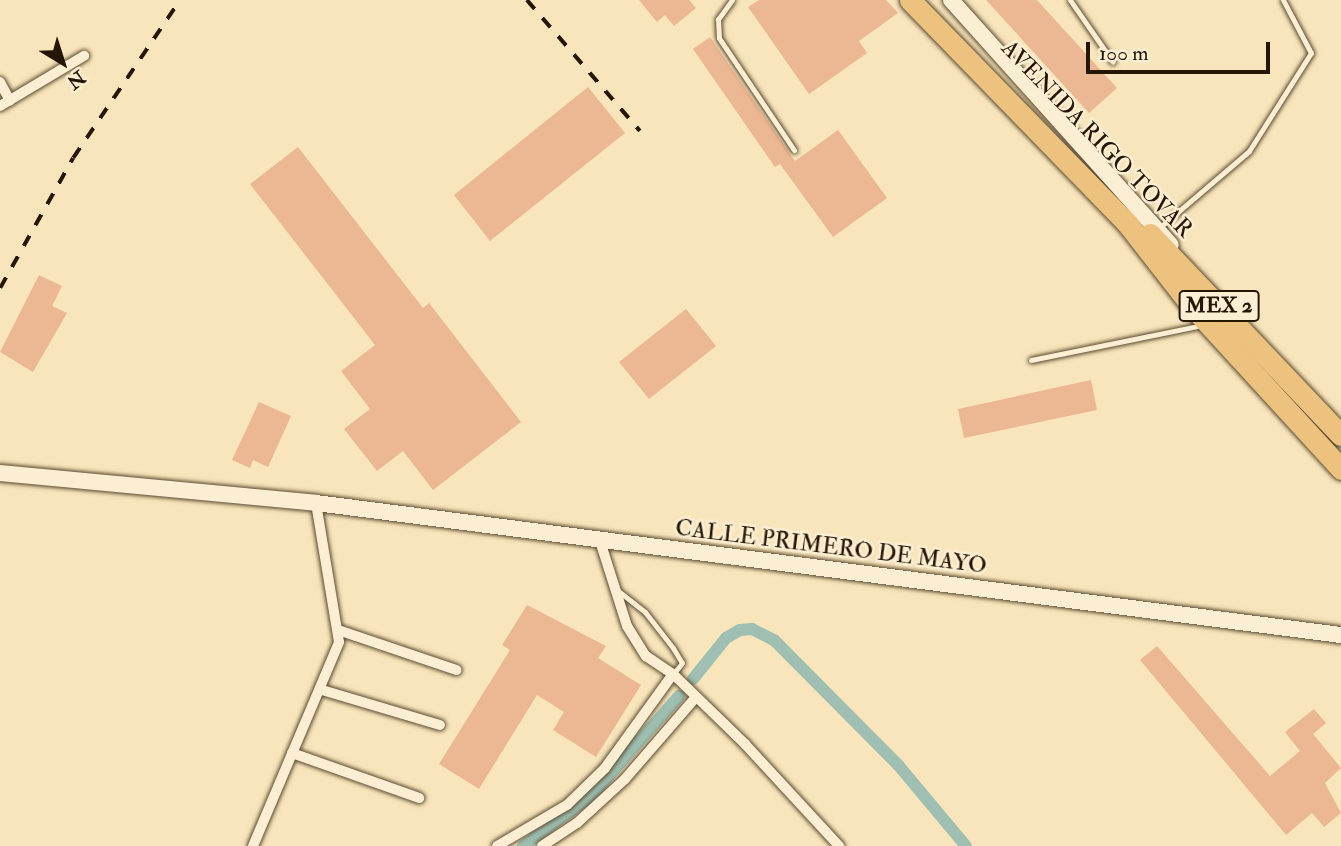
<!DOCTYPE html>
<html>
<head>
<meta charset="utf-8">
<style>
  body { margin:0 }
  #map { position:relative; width:1341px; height:846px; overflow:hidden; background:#f9e5bb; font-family:"IM FELL Double Pica",serif }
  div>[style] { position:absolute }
  .canal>* { height:12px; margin:-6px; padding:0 6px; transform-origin:6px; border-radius:6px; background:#9ebfb1 }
  .building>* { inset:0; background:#ecb793 }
  .roads { filter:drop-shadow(0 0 2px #594a30) drop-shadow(0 0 2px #594a30) }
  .lane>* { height:5px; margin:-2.5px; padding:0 2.5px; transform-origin:2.5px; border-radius:2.5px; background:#fbeed3 }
  .street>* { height:10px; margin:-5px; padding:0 5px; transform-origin:5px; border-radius:5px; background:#fbeed3 }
  .secondary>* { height:16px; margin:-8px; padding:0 8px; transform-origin:8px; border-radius:8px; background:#fbeed3 }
  .highway>* { height:21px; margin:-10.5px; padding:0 10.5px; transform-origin:10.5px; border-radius:10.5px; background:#ecc27e }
  .rail>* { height:3.5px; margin-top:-1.75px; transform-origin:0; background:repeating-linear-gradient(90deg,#241602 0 12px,transparent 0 24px) }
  span { translate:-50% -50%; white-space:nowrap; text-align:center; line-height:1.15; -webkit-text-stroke:5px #fbeed3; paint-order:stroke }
  .shield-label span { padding:2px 5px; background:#fbeed3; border:2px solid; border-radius:5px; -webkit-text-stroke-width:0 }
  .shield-label { font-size:21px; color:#241602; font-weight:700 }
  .street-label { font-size:23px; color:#241602 }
  .north { position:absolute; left:28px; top:28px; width:70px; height:70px; -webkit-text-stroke:5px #fbeed3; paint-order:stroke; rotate:142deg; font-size:19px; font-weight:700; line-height:28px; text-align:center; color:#241602 }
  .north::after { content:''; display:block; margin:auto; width:24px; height:32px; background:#241602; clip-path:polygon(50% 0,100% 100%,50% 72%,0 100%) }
  .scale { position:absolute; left:1086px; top:42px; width:184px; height:32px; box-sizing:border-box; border:4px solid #241602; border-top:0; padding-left:9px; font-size:21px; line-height:24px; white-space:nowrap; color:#241602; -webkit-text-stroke:5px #fbeed3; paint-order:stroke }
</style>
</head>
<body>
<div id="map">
  <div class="canal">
    <i style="left:693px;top:679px;width:53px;rotate:-51.2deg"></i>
    <i style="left:726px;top:638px;width:16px;rotate:-30deg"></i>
    <i style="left:740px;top:630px;width:12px;rotate:-5deg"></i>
    <i style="left:752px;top:629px;width:25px;rotate:27deg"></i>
    <i style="left:774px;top:640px;width:177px;rotate:45.2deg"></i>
    <i style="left:899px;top:766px;width:104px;rotate:50.1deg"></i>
    <i style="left:523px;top:846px;width:83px;rotate:-36.2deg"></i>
    <i style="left:590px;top:797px;width:135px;rotate:-48.6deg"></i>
  </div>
  <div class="building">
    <i style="clip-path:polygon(639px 0,689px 0,696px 8px,674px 26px,665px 15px,657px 22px)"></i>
    <i style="clip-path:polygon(759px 0,886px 0,898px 13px,859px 41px,867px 53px,809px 94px,748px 7px)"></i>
    <i style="clip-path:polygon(986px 0,1037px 0,1117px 88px,1089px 113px)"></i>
    <i style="clip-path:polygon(710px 37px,795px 161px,838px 130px,887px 198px,833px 237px,780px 164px,775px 167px,693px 49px)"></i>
    <i style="clip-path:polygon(588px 87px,625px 133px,490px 241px,454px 195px)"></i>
    <i style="clip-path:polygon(298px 147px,423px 308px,429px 303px,521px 422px,433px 490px,403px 451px,377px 471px,344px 429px,370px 409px,341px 371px,375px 345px,250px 184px)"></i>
    <i style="clip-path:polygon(39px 275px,62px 286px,52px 306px,67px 313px,33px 372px,0 352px)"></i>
    <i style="clip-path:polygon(686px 309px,716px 346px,649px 399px,619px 362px)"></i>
    <i style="clip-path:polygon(1091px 380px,1097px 410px,964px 438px,958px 409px)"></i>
    <i style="clip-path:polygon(259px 402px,291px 416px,268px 467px,253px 460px,250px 468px,232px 460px)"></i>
    <i style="clip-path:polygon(527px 605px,606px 646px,598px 658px,641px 685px,596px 757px,553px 730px,564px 712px,537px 695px,479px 789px,439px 764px,510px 650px,502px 645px)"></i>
    <i style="clip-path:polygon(1157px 646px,1270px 776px,1300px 751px,1285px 732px,1314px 709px,1326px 723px,1313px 734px,1341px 768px,1325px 783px,1341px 813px,1324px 827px,1312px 813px,1286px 835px,1140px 660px)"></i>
  </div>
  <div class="roads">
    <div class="lane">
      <i style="left:732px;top:0;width:24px;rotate:126deg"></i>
      <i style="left:718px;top:19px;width:19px;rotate:87deg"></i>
      <i style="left:719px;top:38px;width:135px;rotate:56.2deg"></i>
      <i style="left:1070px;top:0;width:75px;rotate:55.3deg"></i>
      <i style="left:1159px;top:228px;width:118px;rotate:-40.5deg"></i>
      <i style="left:1249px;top:151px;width:116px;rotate:-57.7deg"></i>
      <i style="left:1311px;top:53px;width:60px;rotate:-117.8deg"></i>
      <i style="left:1031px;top:360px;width:176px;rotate:-11.5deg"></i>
      <i style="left:617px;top:590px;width:36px;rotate:38deg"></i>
      <i style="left:645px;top:612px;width:46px;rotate:52.1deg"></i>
      <i style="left:673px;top:648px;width:17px;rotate:59deg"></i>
      <i style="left:682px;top:663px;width:14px;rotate:129deg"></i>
    </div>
    <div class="street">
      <i style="left:0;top:82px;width:21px;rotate:62deg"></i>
      <i style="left:0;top:106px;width:98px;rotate:-30.8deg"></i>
      <i style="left:600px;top:541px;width:89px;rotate:72.4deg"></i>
      <i style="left:627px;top:626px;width:36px;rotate:58deg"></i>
      <i style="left:646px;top:656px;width:32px;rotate:34deg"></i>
      <i style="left:673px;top:674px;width:100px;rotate:44.2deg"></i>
      <i style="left:745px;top:744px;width:139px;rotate:47.3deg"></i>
      <i style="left:338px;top:630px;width:125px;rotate:18.7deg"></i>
      <i style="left:322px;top:690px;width:123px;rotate:16.5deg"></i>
      <i style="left:292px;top:753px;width:135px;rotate:19.5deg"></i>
      <i style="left:253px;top:846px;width:221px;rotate:-67.1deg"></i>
      <i style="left:339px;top:642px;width:141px;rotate:-99.4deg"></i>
      <i style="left:497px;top:846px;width:81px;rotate:-30.4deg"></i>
      <i style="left:567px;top:805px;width:53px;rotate:-44.2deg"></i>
      <i style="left:605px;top:768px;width:116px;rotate:-54.1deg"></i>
      <i style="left:542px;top:846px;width:42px;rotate:-33.3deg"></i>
      <i style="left:577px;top:823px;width:65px;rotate:-42.5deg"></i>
      <i style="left:625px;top:779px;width:108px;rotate:-49.1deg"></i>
    </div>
    <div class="secondary">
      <i style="left:951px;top:0;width:329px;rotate:48.1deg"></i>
      <i style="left:0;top:473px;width:317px;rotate:5.4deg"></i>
      <i style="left:316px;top:503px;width:1033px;rotate:7.34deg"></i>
    </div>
    <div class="highway">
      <i style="left:910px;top:0;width:311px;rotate:45.8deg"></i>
      <i style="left:1127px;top:223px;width:103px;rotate:52.1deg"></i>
      <i style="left:1190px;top:304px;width:224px;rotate:47.5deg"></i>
      <i style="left:1150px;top:234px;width:277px;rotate:46.5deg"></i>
    </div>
  </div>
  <div class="rail">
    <i style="left:527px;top:0;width:173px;rotate:49.2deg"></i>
    <i style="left:0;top:288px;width:149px;rotate:-60.7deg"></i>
    <i style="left:73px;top:158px;width:191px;rotate:-55.9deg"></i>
  </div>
  <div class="shield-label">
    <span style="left:1219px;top:306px">MEX 2</span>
  </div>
  <div class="street-label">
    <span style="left:1097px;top:139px;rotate:46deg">AVENIDA RIGO TOVAR</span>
    <span style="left:831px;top:547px;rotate:7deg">CALLE PRIMERO DE MAYO</span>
  </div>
  <div class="north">N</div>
  <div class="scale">100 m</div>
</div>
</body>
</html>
